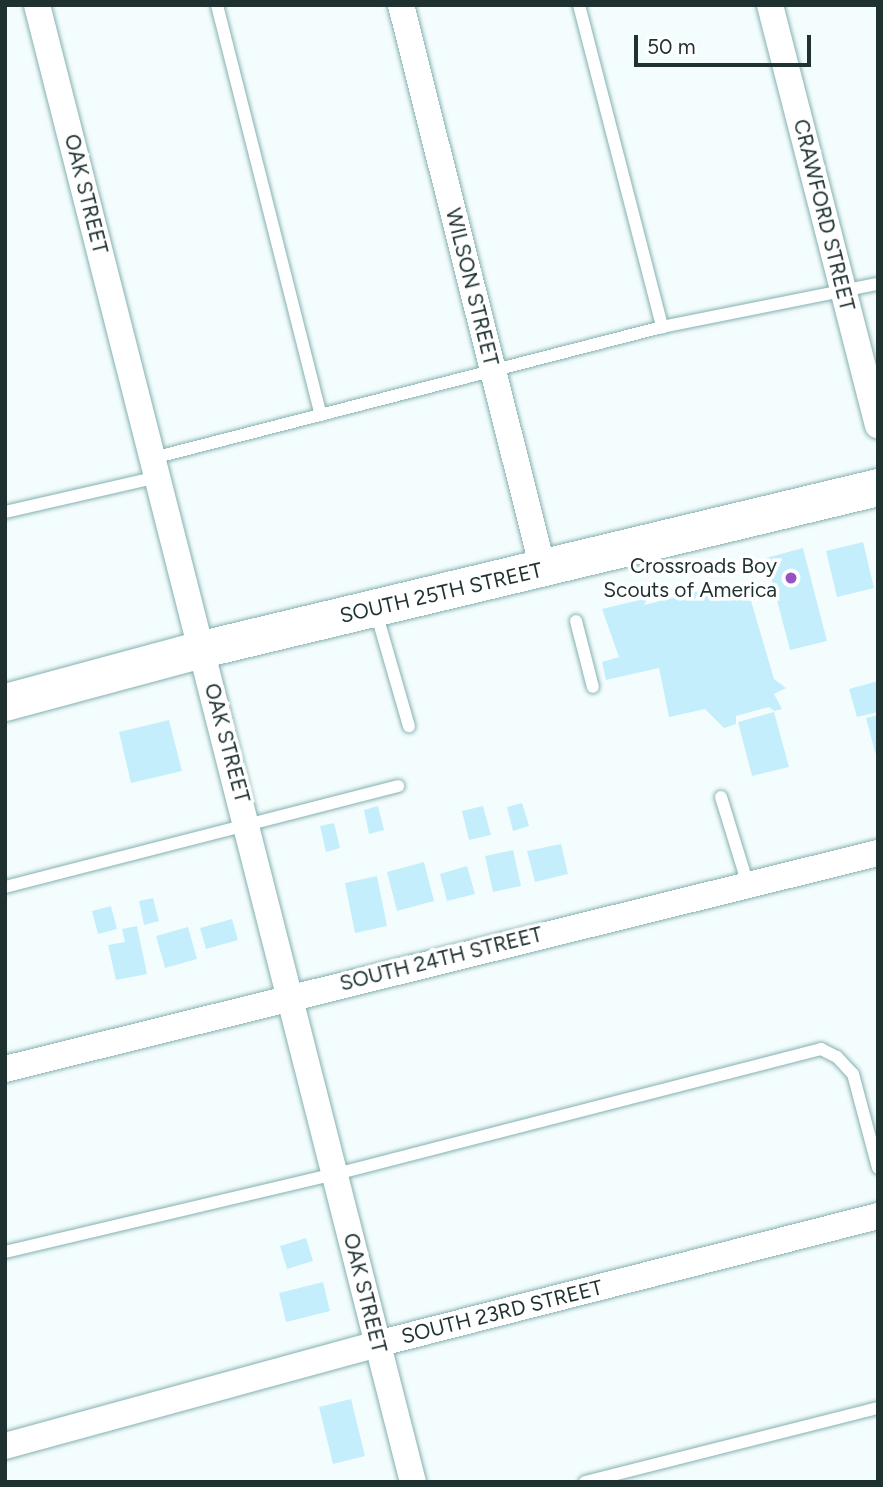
<!DOCTYPE html>
<html>
<head>
<meta charset="utf-8">
<style>
  body { margin:0 }
  #map { position:relative; width:883px; height:1487px; overflow:hidden; background:#f4fdfd; font-family:Figtree,sans-serif }
  div>[style] { position:absolute }
  .building>* { inset:0; background:#c5eefc }
  .roads { filter:drop-shadow(0 0 2px #85b0b1) drop-shadow(0 0 2px #85b0b1) }
  .service>* { height:12px; margin:-6px; padding:0 6px; transform-origin:6px; border-radius:6px; background:#fff }
  .minor>* { height:26px; margin:-13px; padding:0 13px; transform-origin:13px; border-radius:13px; background:#fff }
  .secondary>* { height:37px; margin:-18.5px; padding:0 18.5px; transform-origin:18.5px; border-radius:18.5px; background:#fff }
  .dots>* { width:19px; height:19px; translate:-50% -50%; box-sizing:border-box; border:4px solid #fff; border-radius:50% }
  span { translate:-50% -50%; white-space:nowrap; text-align:center; line-height:1.15; -webkit-text-stroke:7px #fff; paint-order:stroke }
  .street-label { font-size:21px; color:#1f3131 }
  .poi-label { font-size:21px; color:#1f3131 }
  .right { translate:-100% -50%; text-align:right }
  .frame { position:absolute; inset:0; border:7px solid #1f3131; pointer-events:none }
  .scale { position:absolute; left:634px; top:35px; width:177px; height:32px; box-sizing:border-box; border:4px solid #1f3131; border-top:0; padding-left:9px; font-size:21px; line-height:24px; white-space:nowrap; color:#1f3131; -webkit-text-stroke:5px #fff; paint-order:stroke }
</style>
</head>
<body>
<div id="map">
  <div class="building">
    <i style="clip-path:polygon(863px 542px,874px 588px,837px 597px,826px 551px)"></i>
    <i style="clip-path:polygon(803px 548px,827px 641px,790px 650px,766px 558px)"></i>
    <i style="clip-path:polygon(724px 585px,728px 600px,749px 594px,774px 679px,786px 688px,774px 694px,782px 709px,774px 711px,769px 707px,736px 716px,736px 724px,724px 728px,705px 709px,669px 717px,659px 668px,606px 680px,602px 662px,619px 657px,602px 609px,648px 598px,644px 605px)"></i>
    <i style="clip-path:polygon(878px 681px,878px 712px,857px 717px,849px 689px)"></i>
    <i style="clip-path:polygon(774px 712px,789px 767px,752px 776px,738px 722px)"></i>
    <i style="clip-path:polygon(878px 715px,878px 759px,877px 759px,866px 718px)"></i>
    <i style="clip-path:polygon(169px 720px,182px 771px,131px 783px,119px 732px)"></i>
    <i style="clip-path:polygon(522px 803px,529px 826px,513px 831px,507px 807px)"></i>
    <i style="clip-path:polygon(378px 806px,384px 830px,369px 834px,364px 810px)"></i>
    <i style="clip-path:polygon(483px 806px,491px 835px,469px 840px,462px 811px)"></i>
    <i style="clip-path:polygon(334px 823px,340px 848px,326px 852px,320px 826px)"></i>
    <i style="clip-path:polygon(561px 844px,568px 874px,535px 882px,527px 851px)"></i>
    <i style="clip-path:polygon(513px 850px,521px 886px,493px 892px,485px 856px)"></i>
    <i style="clip-path:polygon(424px 862px,434px 901px,397px 911px,387px 872px)"></i>
    <i style="clip-path:polygon(467px 866px,475px 894px,447px 901px,440px 874px)"></i>
    <i style="clip-path:polygon(377px 876px,387px 926px,355px 933px,345px 883px)"></i>
    <i style="clip-path:polygon(153px 898px,159px 921px,144px 925px,139px 901px)"></i>
    <i style="clip-path:polygon(111px 906px,117px 929px,98px 934px,92px 911px)"></i>
    <i style="clip-path:polygon(232px 919px,238px 940px,206px 949px,200px 928px)"></i>
    <i style="clip-path:polygon(137px 926px,147px 974px,116px 980px,108px 945px,125px 942px,122px 929px)"></i>
    <i style="clip-path:polygon(188px 927px,197px 959px,165px 968px,156px 936px)"></i>
    <i style="clip-path:polygon(306px 1238px,313px 1261px,287px 1269px,280px 1246px)"></i>
    <i style="clip-path:polygon(323px 1282px,330px 1311px,286px 1322px,279px 1293px)"></i>
    <i style="clip-path:polygon(351px 1399px,365px 1456px,333px 1464px,319px 1407px)"></i>
  </div>
  <div class="roads">
    <div class="service">
      <i style="left:217px;top:5px;width:423px;rotate:75.8deg"></i>
      <i style="left:579px;top:5px;width:333px;rotate:75.5deg"></i>
      <i style="left:153px;top:458px;width:526px;rotate:-14.43deg"></i>
      <i style="left:662px;top:327px;width:220px;rotate:-11.3deg"></i>
      <i style="left:5px;top:512px;width:157px;rotate:-12.9deg"></i>
      <i style="left:376px;top:612px;width:119px;rotate:73.9deg"></i>
      <i style="left:576px;top:621px;width:68px;rotate:75.6deg"></i>
      <i style="left:721px;top:797px;width:92px;rotate:72.9deg"></i>
      <i style="left:5px;top:887px;width:406px;rotate:-14.4deg"></i>
      <i style="left:5px;top:1252px;width:340px;rotate:-13.3deg"></i>
      <i style="left:336px;top:1174px;width:501px;rotate:-14.45deg"></i>
      <i style="left:821px;top:1049px;width:18px;rotate:27deg"></i>
      <i style="left:837px;top:1057px;width:23px;rotate:47deg"></i>
      <i style="left:853px;top:1074px;width:97px;rotate:75.1deg"></i>
      <i style="left:585px;top:1482px;width:302px;rotate:-14.2deg"></i>
    </div>
    <div class="minor">
      <i style="left:37px;top:5px;width:1524px;rotate:75.72deg"></i>
      <i style="left:401px;top:5px;width:582px;rotate:75.87deg"></i>
      <i style="left:770px;top:5px;width:434px;rotate:75.6deg"></i>
      <i style="left:5px;top:1069px;width:899px;rotate:-13.9deg"></i>
      <i style="left:5px;top:1446px;width:386px;rotate:-15.3deg"></i>
      <i style="left:377px;top:1344px;width:517px;rotate:-14.33deg"></i>
    </div>
    <div class="secondary">
      <i style="left:5px;top:702px;width:204px;rotate:-15.1deg"></i>
      <i style="left:202px;top:649px;width:695px;rotate:-13.48deg"></i>
    </div>
  </div>
  <div class="dots">
    <i style="left:791px;top:578px;background:#9752c6"></i>
  </div>
  <div class="street-label">
    <span style="left:86px;top:194px;rotate:76deg">OAK STREET</span>
    <span style="left:824px;top:215px;rotate:76deg">CRAWFORD STREET</span>
    <span style="left:472px;top:287px;rotate:76deg">WILSON STREET</span>
    <span style="left:441px;top:593px;rotate:-13deg">SOUTH 25TH STREET</span>
    <span style="left:227px;top:743px;rotate:75deg">OAK STREET</span>
    <span style="left:441px;top:959px;rotate:-14deg">SOUTH 24TH STREET</span>
    <span style="left:365px;top:1293px;rotate:76deg">OAK STREET</span>
    <span style="left:502px;top:1312px;rotate:-14deg">SOUTH 23RD STREET</span>
  </div>
  <div class="poi-label">
    <span class="right" style="left:777px;top:578px">Crossroads Boy<br>Scouts of America</span>
  </div>
  <div class="frame"></div>
  <div class="scale">50 m</div>
</div>
</body>
</html>
